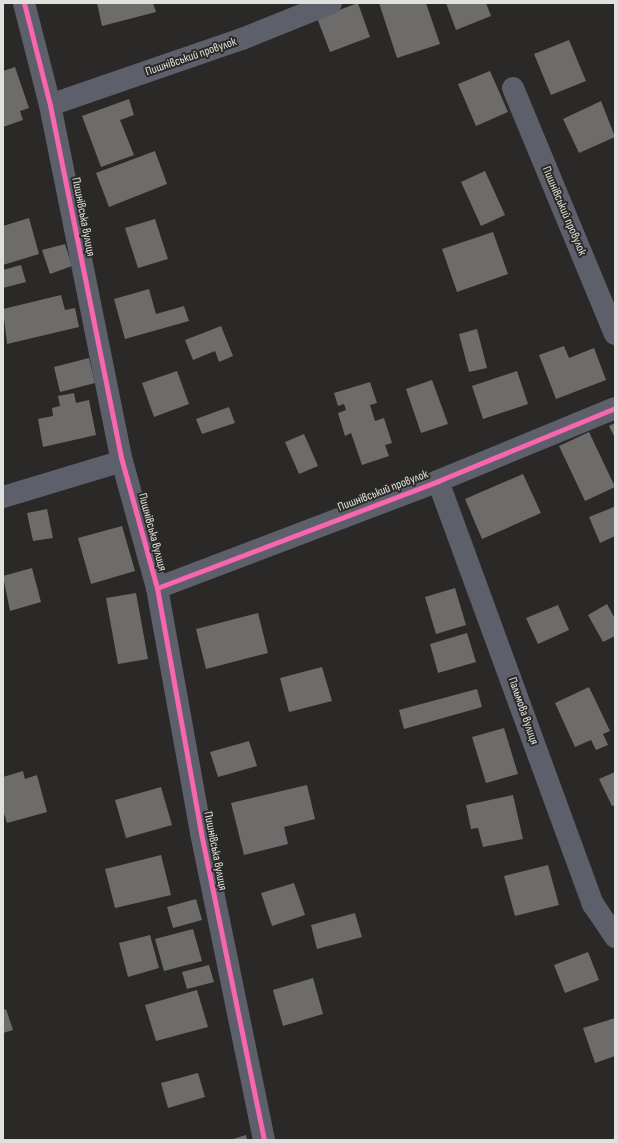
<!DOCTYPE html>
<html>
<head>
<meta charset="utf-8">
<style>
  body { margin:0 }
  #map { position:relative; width:618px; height:1143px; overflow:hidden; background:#2a2928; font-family:"Sofia Sans Condensed",sans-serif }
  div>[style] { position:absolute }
  .building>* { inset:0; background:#6d6c6b }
  .street>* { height:22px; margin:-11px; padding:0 11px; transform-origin:11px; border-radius:11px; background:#5d5f6a }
  .cycleway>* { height:5px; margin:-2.5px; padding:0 2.5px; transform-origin:2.5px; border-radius:2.5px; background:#f766af }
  span { translate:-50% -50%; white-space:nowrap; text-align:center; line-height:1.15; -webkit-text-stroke:4px #2b2a27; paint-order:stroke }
  .street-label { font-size:12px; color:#e0e0de }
  .frame { position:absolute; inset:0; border:4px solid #e0e0de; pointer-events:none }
</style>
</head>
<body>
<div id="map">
  <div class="building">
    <i style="clip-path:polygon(97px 3px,153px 3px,156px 12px,102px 26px)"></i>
    <i style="clip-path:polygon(358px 3px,370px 37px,330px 52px,317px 18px)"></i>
    <i style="clip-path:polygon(379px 3px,426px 3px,440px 44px,397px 58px)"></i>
    <i style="clip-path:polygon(446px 3px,486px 3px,491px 16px,456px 30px)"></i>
    <i style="clip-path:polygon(569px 40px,586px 81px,551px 95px,534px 54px)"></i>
    <i style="clip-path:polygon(15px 67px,29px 108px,20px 111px,23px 120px,3px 127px,3px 71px)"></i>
    <i style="clip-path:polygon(490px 71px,508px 112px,476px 126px,458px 84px)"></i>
    <i style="clip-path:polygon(129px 99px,134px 115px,120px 120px,134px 155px,101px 167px,82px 116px)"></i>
    <i style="clip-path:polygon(601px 101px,615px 137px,579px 153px,563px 119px)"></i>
    <i style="clip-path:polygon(155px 151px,167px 184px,109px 207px,96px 173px)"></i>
    <i style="clip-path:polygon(485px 171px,505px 215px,481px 226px,461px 182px)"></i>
    <i style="clip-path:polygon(29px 218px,39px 254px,3px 265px,3px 226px)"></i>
    <i style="clip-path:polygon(155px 219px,168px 259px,138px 268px,125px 228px)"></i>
    <i style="clip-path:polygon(493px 232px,508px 274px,457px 292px,442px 249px)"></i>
    <i style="clip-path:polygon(65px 244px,72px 266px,50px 274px,42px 250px)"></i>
    <i style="clip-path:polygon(21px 265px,26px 282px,3px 288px,3px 270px)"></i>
    <i style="clip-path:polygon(149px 289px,156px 314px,184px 306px,189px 321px,125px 339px,114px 299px)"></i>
    <i style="clip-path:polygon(61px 295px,65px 310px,75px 308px,79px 327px,7px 344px,3px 309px)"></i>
    <i style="clip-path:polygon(221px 326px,233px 356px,219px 362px,215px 351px,193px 360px,185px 340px)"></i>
    <i style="clip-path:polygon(477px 329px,487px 368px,469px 372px,459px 334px)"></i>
    <i style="clip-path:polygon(564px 346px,569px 358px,594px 348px,606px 380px,556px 399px,539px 355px)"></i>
    <i style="clip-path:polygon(89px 358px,95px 383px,60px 392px,54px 367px)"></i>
    <i style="clip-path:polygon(177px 371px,189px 404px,154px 417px,142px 383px)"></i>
    <i style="clip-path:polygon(517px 371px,528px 404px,483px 419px,472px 386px)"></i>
    <i style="clip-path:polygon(432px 380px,448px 424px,421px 433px,406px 389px)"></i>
    <i style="clip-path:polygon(370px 382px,377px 403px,370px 405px,375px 421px,384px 418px,392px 443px,385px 445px,389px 456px,362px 465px,351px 433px,345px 436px,338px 413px,346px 410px,344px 404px,338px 406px,334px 393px)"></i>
    <i style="clip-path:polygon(74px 393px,76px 403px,89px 400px,96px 435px,43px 447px,38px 419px,53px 416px,52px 408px,60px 406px,58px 396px)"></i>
    <i style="clip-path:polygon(229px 407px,235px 423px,202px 434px,196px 419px)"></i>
    <i style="clip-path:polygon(615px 423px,615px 438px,609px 426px)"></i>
    <i style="clip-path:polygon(589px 432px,615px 487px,585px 501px,559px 446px)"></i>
    <i style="clip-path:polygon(304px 434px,318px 466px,299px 474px,285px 442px)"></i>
    <i style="clip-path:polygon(523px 474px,541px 513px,482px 539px,465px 499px)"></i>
    <i style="clip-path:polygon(614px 507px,615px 536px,600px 543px,589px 517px)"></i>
    <i style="clip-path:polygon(47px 509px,53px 538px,33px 541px,27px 513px)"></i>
    <i style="clip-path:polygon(122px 526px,135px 571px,91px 584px,78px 538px)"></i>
    <i style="clip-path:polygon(32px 568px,41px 602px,10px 611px,3px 576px)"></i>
    <i style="clip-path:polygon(455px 588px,466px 625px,436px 634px,425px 597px)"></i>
    <i style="clip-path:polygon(136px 593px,148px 659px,118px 664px,106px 598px)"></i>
    <i style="clip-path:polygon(607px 604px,615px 619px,615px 636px,603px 642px,588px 615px)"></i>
    <i style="clip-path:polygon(558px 605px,569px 630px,538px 644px,526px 618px)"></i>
    <i style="clip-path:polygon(258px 613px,268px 653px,206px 669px,196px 629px)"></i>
    <i style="clip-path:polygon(467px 633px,476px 662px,438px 673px,430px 644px)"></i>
    <i style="clip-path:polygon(322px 667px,332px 701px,289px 712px,280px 678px)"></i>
    <i style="clip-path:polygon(589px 687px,610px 731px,603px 734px,608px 745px,596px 750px,591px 740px,575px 747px,555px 703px)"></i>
    <i style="clip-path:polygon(477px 689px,482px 707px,404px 729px,399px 710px)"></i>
    <i style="clip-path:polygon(504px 728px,518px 774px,486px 783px,472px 737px)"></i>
    <i style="clip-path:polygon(249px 741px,257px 766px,218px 777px,210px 752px)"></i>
    <i style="clip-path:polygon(23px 771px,25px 779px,37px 775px,47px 812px,7px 823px,3px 810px,3px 777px)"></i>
    <i style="clip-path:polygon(615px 772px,615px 805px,612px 806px,599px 779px)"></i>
    <i style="clip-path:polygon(307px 785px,315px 819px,284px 827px,288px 844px,244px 855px,231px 803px)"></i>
    <i style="clip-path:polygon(161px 787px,172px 825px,126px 838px,115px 800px)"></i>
    <i style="clip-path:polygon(513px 795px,523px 839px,483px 847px,478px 828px,471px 829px,466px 805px)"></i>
    <i style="clip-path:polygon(161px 855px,171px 895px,115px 908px,105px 869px)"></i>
    <i style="clip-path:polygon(548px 865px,559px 905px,515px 916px,504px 876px)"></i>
    <i style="clip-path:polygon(294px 883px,305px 915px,272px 926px,261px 893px)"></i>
    <i style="clip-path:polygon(196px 899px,202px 920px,173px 928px,167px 907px)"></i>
    <i style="clip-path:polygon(355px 913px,362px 937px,317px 949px,311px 925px)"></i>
    <i style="clip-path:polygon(193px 929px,202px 961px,164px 971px,155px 939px)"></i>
    <i style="clip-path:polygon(150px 935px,159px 968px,128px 977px,119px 943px)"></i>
    <i style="clip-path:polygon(588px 952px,599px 980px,565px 993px,554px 965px)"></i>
    <i style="clip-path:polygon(209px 965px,214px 982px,187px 989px,182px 972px)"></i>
    <i style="clip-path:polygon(313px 978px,323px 1014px,283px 1026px,273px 990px)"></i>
    <i style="clip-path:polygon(197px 990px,208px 1027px,156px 1041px,145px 1005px)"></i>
    <i style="clip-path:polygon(6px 1009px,13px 1030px,3px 1033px,3px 1010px)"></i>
    <i style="clip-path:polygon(615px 1018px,615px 1056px,595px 1063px,583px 1028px)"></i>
    <i style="clip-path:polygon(198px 1073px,205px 1097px,168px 1108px,161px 1083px)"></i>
    <i style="clip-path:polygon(246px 1135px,247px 1140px,230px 1140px)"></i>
  </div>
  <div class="street">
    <i style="left:24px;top:3px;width:105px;rotate:75.7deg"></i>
    <i style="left:50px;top:105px;width:363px;rotate:78.6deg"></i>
    <i style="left:122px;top:461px;width:132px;rotate:74.6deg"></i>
    <i style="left:157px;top:588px;width:249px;rotate:79.8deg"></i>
    <i style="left:201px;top:833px;width:313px;rotate:78.4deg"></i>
    <i style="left:513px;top:88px;width:266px;rotate:67.5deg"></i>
    <i style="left:50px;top:105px;width:203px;rotate:-19deg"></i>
    <i style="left:242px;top:39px;width:96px;rotate:-22deg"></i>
    <i style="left:438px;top:481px;width:451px;rotate:69.9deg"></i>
    <i style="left:593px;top:904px;width:40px;rotate:56deg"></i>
    <i style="left:3px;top:497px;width:124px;rotate:-16.8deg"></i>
    <i style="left:157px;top:588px;width:301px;rotate:-20.8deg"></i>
    <i style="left:438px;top:481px;width:191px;rotate:-22.4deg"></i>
  </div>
  <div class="cycleway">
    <i style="left:24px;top:3px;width:105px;rotate:75.7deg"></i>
    <i style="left:50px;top:105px;width:363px;rotate:78.6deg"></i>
    <i style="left:122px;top:461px;width:132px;rotate:74.6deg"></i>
    <i style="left:157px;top:588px;width:249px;rotate:79.8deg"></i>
    <i style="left:201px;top:833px;width:313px;rotate:78.4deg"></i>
    <i style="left:157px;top:588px;width:301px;rotate:-20.8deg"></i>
    <i style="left:438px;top:481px;width:191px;rotate:-22.4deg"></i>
  </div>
  <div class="street-label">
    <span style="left:191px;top:57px;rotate:-19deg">Пишнівський провулок</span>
    <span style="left:564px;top:211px;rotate:67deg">Пишнівський провулок</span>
    <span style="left:83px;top:217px;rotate:79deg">Пишнівська вулиця</span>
    <span style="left:383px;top:491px;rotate:-21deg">Пишнівський провулок</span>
    <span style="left:152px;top:532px;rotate:75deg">Пишнівська вулиця</span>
    <span style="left:523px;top:711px;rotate:71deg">Пальмова вулиця</span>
    <span style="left:215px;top:851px;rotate:79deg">Пишнівська вулиця</span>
  </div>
  <div class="frame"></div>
</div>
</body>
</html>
